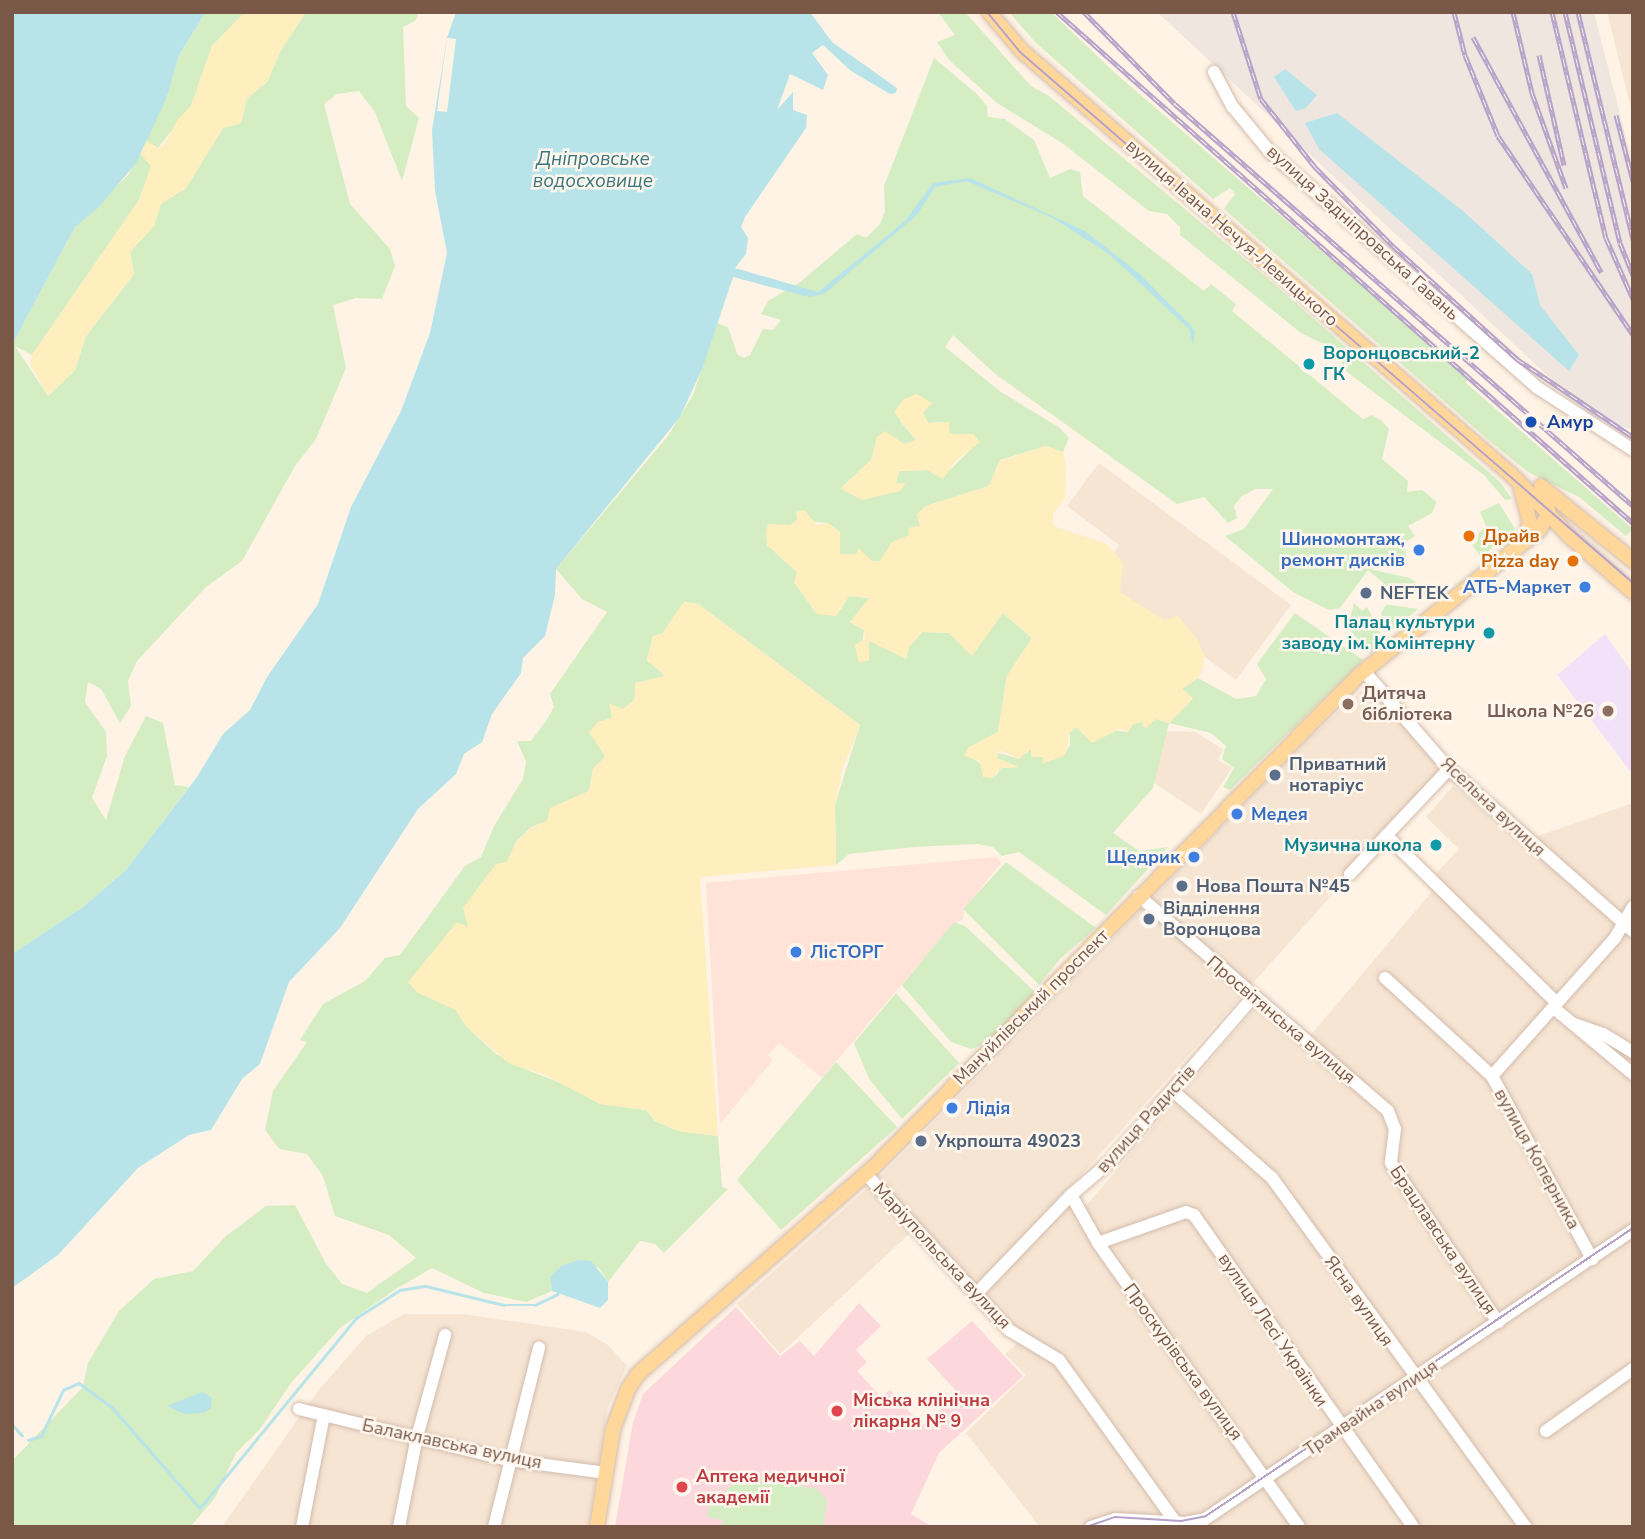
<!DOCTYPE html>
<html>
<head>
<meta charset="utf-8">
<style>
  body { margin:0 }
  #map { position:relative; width:1645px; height:1539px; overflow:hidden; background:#fef3e5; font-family:"Nunito Sans",sans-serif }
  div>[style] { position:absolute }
  .residential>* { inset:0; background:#f6e5d3 }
  .commercial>* { inset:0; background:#ffe2d8 }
  .industrial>* { inset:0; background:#eee6df }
  .education>* { inset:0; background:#f1e2fa }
  .medical>* { inset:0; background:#fcd8dd }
  .green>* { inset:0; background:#d5edc2 }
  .sand>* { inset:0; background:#ffeebe }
  .water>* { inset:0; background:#b8e4e9 }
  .pier>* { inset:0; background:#fef3e5 }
  .stream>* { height:2.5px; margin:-1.25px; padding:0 1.25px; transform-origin:1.25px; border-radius:1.25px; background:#b8e4e9 }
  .roads { filter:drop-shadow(0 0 2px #d3bcad) drop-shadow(0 0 2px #d3bcad) }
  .minor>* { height:12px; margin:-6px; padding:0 6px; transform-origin:6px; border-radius:6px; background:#fff }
  .major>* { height:14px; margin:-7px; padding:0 7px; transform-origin:7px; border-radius:7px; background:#ffd79b }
  .tram>* { height:2px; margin:-1px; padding:0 1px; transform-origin:1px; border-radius:1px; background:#b6a2c9 }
  .rail>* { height:5px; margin-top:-2.5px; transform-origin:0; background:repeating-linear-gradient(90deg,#fff7ed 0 8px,#b6a2c9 0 16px); box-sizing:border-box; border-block:2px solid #b6a2c9 }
  .dots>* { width:19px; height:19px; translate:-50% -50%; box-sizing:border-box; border:4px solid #fff7ed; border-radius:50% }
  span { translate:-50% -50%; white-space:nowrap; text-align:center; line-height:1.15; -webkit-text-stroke:5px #fff7ed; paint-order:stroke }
  .street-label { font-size:18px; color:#795848 }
  .culture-label { font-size:18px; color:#0d838f; font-weight:700 }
  .left { translate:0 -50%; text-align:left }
  .right { translate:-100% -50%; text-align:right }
  .transit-label { font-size:18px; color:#164399; font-weight:700 }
  .food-label { font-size:18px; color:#c56008; font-weight:700 }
  .shop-label { font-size:18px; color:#366cbe; font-weight:700 }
  .service-label { font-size:18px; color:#4e5e75; font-weight:700 }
  .education-label { font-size:18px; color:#785e54; font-weight:700 }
  .health-label { font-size:18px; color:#be3a42; font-weight:700 }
  .water-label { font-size:19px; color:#3a767f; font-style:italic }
  .frame { position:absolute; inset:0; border:14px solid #795848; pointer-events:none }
</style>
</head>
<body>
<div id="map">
  <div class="residential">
    <i style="clip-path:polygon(1607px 12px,1633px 12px,1633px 117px,1611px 28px)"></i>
    <i style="clip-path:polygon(1099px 463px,1291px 605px,1236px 680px,1096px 577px,1119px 545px,1067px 506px)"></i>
    <i style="clip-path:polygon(1370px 683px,1442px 772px,979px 1289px,920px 1224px,780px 1354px,737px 1304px,878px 1179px,1308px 739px)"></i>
    <i style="clip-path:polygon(1169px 731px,1195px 732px,1210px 741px,1223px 750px,1218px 760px,1232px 768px,1201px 814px,1151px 781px,1160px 735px)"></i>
    <i style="clip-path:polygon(1453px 786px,1523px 841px,1633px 803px,1633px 1223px,1203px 1516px,1116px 1514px,1083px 1527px,1040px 1527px,966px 1433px,1026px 1375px,1005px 1354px,1021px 1340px,983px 1294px,1077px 1198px,1085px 1207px,1255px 1008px,1303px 1044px,1440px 882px,1433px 877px,1459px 849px,1426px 817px)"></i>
    <i style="clip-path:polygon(1633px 1236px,1633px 1525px,1201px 1527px,1610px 1253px)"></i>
    <i style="clip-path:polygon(404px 1314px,463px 1314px,586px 1332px,608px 1345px,627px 1366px,608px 1407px,588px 1527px,222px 1527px,317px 1392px,366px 1336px)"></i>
  </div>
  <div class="commercial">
    <i style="clip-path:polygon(997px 857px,1001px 863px,964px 909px,963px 920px,954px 923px,822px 1078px,779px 1043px,768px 1055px,773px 1060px,720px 1124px,706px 883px)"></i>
  </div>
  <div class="industrial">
    <i style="clip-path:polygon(1157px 12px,1594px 12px,1633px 165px,1633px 430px,1591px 416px)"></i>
  </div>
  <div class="education">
    <i style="clip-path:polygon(1605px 634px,1633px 674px,1633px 775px,1557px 675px)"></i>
  </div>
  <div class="medical">
    <i style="clip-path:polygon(859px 1303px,881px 1326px,856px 1350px,867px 1362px,857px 1371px,881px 1397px,890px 1390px,922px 1426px,958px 1393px,927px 1359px,972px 1321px,1023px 1376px,939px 1453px,911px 1514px,932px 1527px,615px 1527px,633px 1422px,643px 1394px,736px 1307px,780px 1356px,800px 1341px,814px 1356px)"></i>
  </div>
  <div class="green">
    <i style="clip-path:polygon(206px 12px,245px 12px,212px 46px,191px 106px,158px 148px,145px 140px,148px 132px,167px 97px,179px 55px)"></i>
    <i style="clip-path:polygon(306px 12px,419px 12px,415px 21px,403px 27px,406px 106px,419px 118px,402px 181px,375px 112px,359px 91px,337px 94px,324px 104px,350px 204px,390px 249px,395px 266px,382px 299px,356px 298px,333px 305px,346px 368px,316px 439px,295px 466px,242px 561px,206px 587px,137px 661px,128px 681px,131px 706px,120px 723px,101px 689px,88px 682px,85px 702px,106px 732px,107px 756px,92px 798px,106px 820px,125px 756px,146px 716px,163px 723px,175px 785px,189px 787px,125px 871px,83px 907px,12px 954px,12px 345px,75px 227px,128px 175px,139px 152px,151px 166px,139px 200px,32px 355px,15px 346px,48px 396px,75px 370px,86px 336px,134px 274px,130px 252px,154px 226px,160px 204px,186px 188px,223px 128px,241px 123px,247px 98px,267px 82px,280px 52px)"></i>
    <i style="clip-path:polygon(938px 12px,965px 12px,1031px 86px,1049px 96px,1258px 270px,1500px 482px,1512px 499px,1505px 500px,1485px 476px,1347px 372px,1335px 350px,1301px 333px,1180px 235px,1180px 227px,1167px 214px,1149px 211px,1062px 143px,997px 103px,949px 60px,937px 42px,955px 35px)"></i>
    <i style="clip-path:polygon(1009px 12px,1051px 12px,1115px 73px,1469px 378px,1466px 383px,1633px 529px,1626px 536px,1579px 497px,1528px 472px,1491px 442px,1224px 209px,1235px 194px,1230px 188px,1213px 199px,1035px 42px)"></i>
    <i style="clip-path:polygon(evenodd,934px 58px,977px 94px,987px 106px,988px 117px,1005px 119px,1034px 140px,1050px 178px,1070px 169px,1080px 172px,1083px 196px,1204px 291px,1211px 284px,1236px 304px,1232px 311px,1363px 419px,1372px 415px,1382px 421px,1389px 429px,1382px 459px,1408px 481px,1407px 492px,1422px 490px,1437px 502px,1432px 513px,1408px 526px,1415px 536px,1398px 547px,1405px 549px,1407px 560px,1401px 566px,1369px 569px,1410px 578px,1437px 599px,1393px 591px,1368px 570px,1340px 608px,1329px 610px,1293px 592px,1225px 536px,1244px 529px,1273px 489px,1255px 489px,1241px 497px,1234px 506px,1237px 518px,1228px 523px,1204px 497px,1177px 504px,994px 373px,953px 335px,945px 347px,1001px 392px,1060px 428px,1069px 438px,1063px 452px,1046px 446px,1000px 460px,989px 486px,926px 506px,917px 514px,920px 526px,879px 562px,840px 555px,840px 532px,828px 523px,797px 520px,767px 545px,797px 572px,794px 582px,817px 614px,841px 609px,849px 596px,870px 598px,850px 622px,864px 630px,862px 643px,867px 647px,869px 641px,876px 643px,906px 659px,909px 647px,922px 632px,949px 633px,1003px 613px,1032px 638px,1007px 676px,998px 732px,968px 748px,973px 758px,996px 776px,1001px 768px,1018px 767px,997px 758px,996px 752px,1019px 759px,1031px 748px,1031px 757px,1064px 755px,1070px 745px,1070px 732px,1076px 727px,1128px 732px,1133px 724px,1156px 719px,1169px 723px,1192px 698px,1182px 689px,1198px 678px,1236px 699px,1256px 696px,1266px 679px,1257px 664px,1295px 613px,1363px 660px,1230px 790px,1223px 787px,1234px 768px,1222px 759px,1226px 746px,1211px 733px,1169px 723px,1153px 788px,1113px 833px,1139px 851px,1168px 847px,1106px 915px,1019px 852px,1002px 856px,993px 847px,977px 844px,914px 847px,849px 854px,836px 865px,835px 805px,860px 725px,698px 604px,684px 602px,662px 634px,653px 636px,647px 660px,666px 676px,635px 683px,635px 700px,613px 718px,599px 722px,599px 742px,606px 756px,593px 769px,589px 791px,551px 808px,547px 821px,531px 827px,516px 842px,507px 862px,490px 872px,471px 898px,469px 928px,417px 992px,456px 1010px,466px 1026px,496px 1054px,525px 1069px,588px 1094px,601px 1104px,646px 1110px,655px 1121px,678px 1131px,718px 1136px,722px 1187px,728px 1189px,664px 1253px,655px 1244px,640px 1241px,608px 1282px,598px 1267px,561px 1266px,551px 1276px,552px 1291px,526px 1302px,484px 1293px,432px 1268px,396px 1289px,340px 1328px,291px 1383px,260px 1429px,236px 1453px,215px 1498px,190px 1527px,12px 1527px,12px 1461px,83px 1387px,88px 1363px,119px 1311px,154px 1279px,193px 1271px,226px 1236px,266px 1206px,295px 1205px,325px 1262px,342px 1284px,367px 1293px,416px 1258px,389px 1235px,335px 1216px,323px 1176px,307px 1154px,279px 1149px,265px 1130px,273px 1091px,307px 1042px,300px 1040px,323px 1004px,365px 981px,385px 958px,400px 955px,465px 866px,481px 857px,494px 826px,523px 779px,526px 762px,517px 741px,531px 741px,546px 721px,554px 707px,550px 694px,607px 612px,582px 599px,556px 569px,668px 436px,693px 395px,717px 323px,728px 327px,737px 354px,744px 358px,750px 355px,763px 329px,773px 330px,781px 320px,761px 314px,768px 301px,799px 283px,857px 234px,866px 238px,880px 224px,885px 211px,884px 186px,934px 58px,923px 413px,928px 423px,942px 422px,950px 434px,973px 434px,972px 448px,951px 469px,935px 475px,928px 470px,899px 471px,896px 483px,905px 483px,841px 488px,871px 460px,916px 440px,900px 421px,923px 413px)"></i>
    <i style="clip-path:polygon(1499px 503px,1515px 529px,1481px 557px,1470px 542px,1486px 526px,1480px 512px)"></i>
    <i style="clip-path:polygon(1354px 603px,1362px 611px,1367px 607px,1382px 636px,1383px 642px,1370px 654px,1348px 628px)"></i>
    <i style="clip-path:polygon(1386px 605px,1391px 605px,1418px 609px,1390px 632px,1381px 613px)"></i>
    <i style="clip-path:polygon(1006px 862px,1096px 928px,1060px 959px,1039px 985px,963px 909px)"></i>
    <i style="clip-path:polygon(954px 922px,965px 926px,1035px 992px,985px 1044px,971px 1049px,951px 1042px,902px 985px)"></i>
    <i style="clip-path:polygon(896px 993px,959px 1063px,902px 1119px,869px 1079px,854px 1043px)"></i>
    <i style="clip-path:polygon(836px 1062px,897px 1127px,781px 1230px,737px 1180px)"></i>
    <i style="clip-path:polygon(748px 1477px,817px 1489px,827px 1501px,823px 1527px,722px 1527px,723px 1520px,707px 1517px,709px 1506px,734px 1483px)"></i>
  </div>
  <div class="sand">
    <i style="clip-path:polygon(245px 12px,306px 12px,280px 52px,267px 82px,247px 98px,241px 123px,223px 128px,186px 188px,161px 204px,154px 226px,130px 252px,134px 274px,86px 336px,75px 370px,48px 396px,30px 364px,32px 355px,139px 200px,151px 166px,139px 152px,145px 140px,158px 148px,164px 145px,178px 119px,191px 106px,212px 46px)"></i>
    <i style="clip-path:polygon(917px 394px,932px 403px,923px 413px,928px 423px,949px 422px,950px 434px,973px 434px,980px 442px,955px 461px,943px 479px,928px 470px,899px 471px,896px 483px,906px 483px,900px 491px,862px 500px,841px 489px,871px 460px,877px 437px,885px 431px,904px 444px,916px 440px,894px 412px,904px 399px)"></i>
    <i style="clip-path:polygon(1046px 446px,1063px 452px,1066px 467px,1065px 498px,1053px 514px,1053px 526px,1107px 544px,1123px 563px,1120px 592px,1164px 620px,1178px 616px,1198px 640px,1204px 655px,1203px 667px,1198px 678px,1182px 689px,1193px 698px,1189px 703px,1169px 723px,1156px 719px,1145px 729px,1142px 722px,1133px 724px,1128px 732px,1120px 729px,1092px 743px,1076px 727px,1070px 732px,1065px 755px,1042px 764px,1043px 757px,1031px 757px,1031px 749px,1019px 759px,1000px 750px,997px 758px,1019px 767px,1001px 768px,992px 778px,983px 777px,980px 761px,964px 756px,968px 748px,998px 732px,1007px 676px,1032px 638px,1003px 613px,972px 656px,949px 633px,922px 632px,909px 647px,906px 659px,869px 641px,869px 660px,859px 663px,855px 645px,865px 639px,864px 630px,850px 622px,869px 598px,849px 596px,836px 616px,817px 614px,794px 582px,797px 572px,767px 545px,766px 533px,768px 524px,790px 525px,797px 520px,796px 512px,804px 510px,817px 525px,828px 523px,840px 533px,840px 554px,856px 554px,859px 548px,872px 561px,879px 562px,892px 542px,909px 535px,908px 528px,920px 526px,917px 514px,927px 506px,989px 486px,1000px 461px)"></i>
    <i style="clip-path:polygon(684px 602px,698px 604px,860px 725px,843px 767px,835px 805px,836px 865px,700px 877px,718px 1136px,678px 1131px,655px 1121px,646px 1110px,600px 1104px,545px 1075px,510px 1064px,466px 1026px,456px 1010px,417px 992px,408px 982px,457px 922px,468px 927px,463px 908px,496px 864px,507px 862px,516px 842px,531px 828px,547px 821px,550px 808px,589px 791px,593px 770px,605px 756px,589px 732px,598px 722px,612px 718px,609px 703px,623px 709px,634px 700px,635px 683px,665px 676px,647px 660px,653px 636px,662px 634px)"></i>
  </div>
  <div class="water">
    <i style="clip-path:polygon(12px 12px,206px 12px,179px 55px,167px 97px,136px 163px,99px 207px,75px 227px,12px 345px)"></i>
    <i style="clip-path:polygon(456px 12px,810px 12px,832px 42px,897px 88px,896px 93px,890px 94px,851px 71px,823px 45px,812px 53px,828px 75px,823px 90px,790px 74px,777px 110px,793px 92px,793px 110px,807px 115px,806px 128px,745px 217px,741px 227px,748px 238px,746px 254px,735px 268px,818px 292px,905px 221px,933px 183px,970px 178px,1085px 231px,1140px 274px,1191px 326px,1195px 332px,1193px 346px,1190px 330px,1110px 255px,1053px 218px,966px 181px,935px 187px,917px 215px,824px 294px,809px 297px,733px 277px,703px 367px,680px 417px,556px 569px,555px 595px,545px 636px,523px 658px,521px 673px,492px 714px,482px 742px,464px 754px,456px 774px,418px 809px,340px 928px,289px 982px,260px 1064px,242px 1079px,211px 1130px,189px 1135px,138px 1168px,58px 1255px,12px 1288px,12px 954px,83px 907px,125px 871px,197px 777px,223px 734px,250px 710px,267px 677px,318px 604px,351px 507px,401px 411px,430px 333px,447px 253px,435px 191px,432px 130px,447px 38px)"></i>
    <i style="clip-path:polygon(1285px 69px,1317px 95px,1306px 108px,1296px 111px,1274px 77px)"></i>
    <i style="clip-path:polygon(1337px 113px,1463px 211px,1532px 274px,1540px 305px,1579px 355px,1569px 371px,1319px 149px,1305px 123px)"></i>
    <i style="clip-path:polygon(579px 1260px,591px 1261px,608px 1282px,608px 1300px,600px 1308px,552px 1291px,550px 1277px,561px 1266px)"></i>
    <i style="clip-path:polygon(202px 1392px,212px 1398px,211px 1408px,203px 1413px,184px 1414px,167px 1406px)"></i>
  </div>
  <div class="pier">
    <i style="clip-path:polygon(447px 38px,456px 39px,447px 112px,437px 111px)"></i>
  </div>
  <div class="stream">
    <i style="left:12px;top:1424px;width:15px;rotate:48deg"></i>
    <i style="left:28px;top:1440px;width:14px;rotate:-17deg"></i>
    <i style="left:41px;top:1436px;width:51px;rotate:-64.4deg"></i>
    <i style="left:63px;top:1390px;width:17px;rotate:-24deg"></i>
    <i style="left:79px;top:1383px;width:39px;rotate:36deg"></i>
    <i style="left:111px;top:1406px;width:135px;rotate:48.9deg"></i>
    <i style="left:200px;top:1508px;width:246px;rotate:-50.6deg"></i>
    <i style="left:356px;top:1318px;width:52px;rotate:-32.5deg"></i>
    <i style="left:400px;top:1290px;width:26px;rotate:-9deg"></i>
    <i style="left:426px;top:1286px;width:80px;rotate:13.7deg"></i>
    <i style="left:504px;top:1305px;width:31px"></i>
    <i style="left:535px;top:1305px;width:25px;rotate:-26deg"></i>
  </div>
  <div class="roads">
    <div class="minor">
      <i style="left:1214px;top:72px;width:40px;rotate:62deg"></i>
      <i style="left:1233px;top:107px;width:58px;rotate:50.6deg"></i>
      <i style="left:1270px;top:152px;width:357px;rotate:41.4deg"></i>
      <i style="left:1538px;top:388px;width:113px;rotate:33.1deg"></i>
      <i style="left:1364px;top:671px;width:130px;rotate:49.1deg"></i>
      <i style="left:1449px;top:769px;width:245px;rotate:41.4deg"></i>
      <i style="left:1387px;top:836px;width:235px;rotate:44.5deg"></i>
      <i style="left:1555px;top:1001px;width:8px;rotate:90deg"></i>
      <i style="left:1555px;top:1009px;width:102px;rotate:39.8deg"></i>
      <i style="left:1350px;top:874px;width:144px;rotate:-46.7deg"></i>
      <i style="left:1139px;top:896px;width:329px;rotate:40.8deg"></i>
      <i style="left:1388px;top:1111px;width:19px;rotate:69deg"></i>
      <i style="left:1395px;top:1129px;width:34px;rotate:97deg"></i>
      <i style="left:1391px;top:1163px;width:192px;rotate:56.1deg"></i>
      <i style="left:1385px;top:978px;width:145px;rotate:42.5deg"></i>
      <i style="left:1492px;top:1076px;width:209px;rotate:61.3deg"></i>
      <i style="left:1574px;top:1024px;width:31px;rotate:19deg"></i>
      <i style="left:1603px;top:1034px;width:35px;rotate:31deg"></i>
      <i style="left:1492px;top:1076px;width:185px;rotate:-48.3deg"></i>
      <i style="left:1615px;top:938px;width:36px;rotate:-60deg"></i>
      <i style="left:1173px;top:1091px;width:132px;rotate:41.3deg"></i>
      <i style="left:1272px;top:1178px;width:432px;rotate:54deg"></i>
      <i style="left:866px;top:1174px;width:212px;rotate:47.5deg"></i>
      <i style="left:1009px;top:1330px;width:58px;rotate:31deg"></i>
      <i style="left:1059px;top:1360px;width:206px;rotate:54.3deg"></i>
      <i style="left:1071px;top:1195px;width:55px;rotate:60.6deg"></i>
      <i style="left:1098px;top:1243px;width:348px;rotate:54.7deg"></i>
      <i style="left:1098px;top:1243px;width:93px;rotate:-19.4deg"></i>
      <i style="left:1186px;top:1212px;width:9px;rotate:21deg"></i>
      <i style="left:1194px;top:1215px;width:381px;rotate:54.9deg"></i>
      <i style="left:976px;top:1294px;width:137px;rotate:-46.2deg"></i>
      <i style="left:1071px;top:1195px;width:52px;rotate:-40.4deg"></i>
      <i style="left:1111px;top:1161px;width:216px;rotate:-49.1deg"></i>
      <i style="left:299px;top:1409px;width:216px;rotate:13.7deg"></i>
      <i style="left:509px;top:1460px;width:98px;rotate:7.6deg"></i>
      <i style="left:1546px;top:1431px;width:107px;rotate:-35.5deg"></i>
      <i style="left:302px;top:1527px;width:114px;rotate:-78.9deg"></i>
      <i style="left:399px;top:1527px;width:92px;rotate:-78.7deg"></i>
      <i style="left:417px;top:1437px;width:106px;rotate:-74.6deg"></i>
      <i style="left:494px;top:1527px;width:185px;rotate:-75.9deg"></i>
      <i style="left:1091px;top:1527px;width:25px;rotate:-18deg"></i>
      <i style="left:1115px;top:1519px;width:70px;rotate:3.3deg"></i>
      <i style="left:1185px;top:1523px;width:20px;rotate:-11deg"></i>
      <i style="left:1205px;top:1519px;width:516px;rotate:-34.03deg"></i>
    </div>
    <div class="major">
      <i style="left:989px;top:12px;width:51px;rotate:49.8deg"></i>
      <i style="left:1022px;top:51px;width:652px;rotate:40.9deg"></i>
      <i style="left:1515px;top:478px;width:79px;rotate:47deg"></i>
      <i style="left:1569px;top:536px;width:85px;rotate:41.2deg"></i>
      <i style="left:1543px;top:488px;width:116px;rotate:39deg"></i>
      <i style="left:1521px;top:489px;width:35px;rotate:75deg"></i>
      <i style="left:1530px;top:523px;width:19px;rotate:111deg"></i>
      <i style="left:597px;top:1527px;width:99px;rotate:-80.7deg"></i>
      <i style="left:613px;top:1429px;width:43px;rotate:-69.4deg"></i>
      <i style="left:628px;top:1389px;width:18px;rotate:-56deg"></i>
      <i style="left:638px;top:1374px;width:315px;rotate:-41.3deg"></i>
      <i style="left:875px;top:1166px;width:688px;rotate:-45.41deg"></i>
      <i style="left:1358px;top:676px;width:233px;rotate:-38.9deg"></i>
      <i style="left:1539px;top:530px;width:19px;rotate:-58deg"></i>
      <i style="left:1549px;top:514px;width:29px;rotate:-106deg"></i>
    </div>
  </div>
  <div class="tram">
    <i style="left:987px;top:12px;width:52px;rotate:50.5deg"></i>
    <i style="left:1020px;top:52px;width:811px;rotate:40.9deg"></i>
    <i style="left:1086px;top:1527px;width:31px;rotate:-19deg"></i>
    <i style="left:1115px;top:1517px;width:66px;rotate:3.5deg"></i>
    <i style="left:1181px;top:1521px;width:25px;rotate:-11deg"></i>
    <i style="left:1206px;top:1516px;width:515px;rotate:-34deg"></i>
  </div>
  <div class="rail">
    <i style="left:1057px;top:12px;width:770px;rotate:41.58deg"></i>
    <i style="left:1084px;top:12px;width:129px;rotate:45.3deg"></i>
    <i style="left:1175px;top:104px;width:609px;rotate:41.27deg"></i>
    <i style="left:1233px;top:12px;width:91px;rotate:72.2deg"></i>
    <i style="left:1261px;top:99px;width:87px;rotate:51.5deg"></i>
    <i style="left:1315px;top:167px;width:111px;rotate:45.4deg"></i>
    <i style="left:1393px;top:246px;width:168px;rotate:42.3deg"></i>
    <i style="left:1517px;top:359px;width:140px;rotate:33.9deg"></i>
    <i style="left:1454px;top:12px;width:44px;rotate:75.7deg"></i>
    <i style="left:1465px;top:55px;width:87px;rotate:67.8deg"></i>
    <i style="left:1498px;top:136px;width:240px;rotate:55.8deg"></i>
    <i style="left:1513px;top:12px;width:83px;rotate:76.8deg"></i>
    <i style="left:1532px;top:93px;width:101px;rotate:70.3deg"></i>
    <i style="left:1552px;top:12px;width:232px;rotate:76.6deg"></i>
    <i style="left:1606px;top:238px;width:67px;rotate:66.1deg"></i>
    <i style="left:1565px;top:12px;width:237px;rotate:76.6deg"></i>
    <i style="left:1620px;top:243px;width:35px;rotate:68deg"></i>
    <i style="left:1578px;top:12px;width:235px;rotate:76.4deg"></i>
    <i style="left:1473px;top:37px;width:268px;rotate:61.4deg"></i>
    <i style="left:1539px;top:55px;width:113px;rotate:77.2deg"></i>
    <i style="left:1616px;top:115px;width:68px;rotate:75.6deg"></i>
  </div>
  <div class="dots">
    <i style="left:1309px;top:364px;background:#0f9aa8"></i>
    <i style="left:1531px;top:422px;background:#1a4fb4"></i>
    <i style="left:1469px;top:536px;background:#e8710a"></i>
    <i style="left:1419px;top:550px;background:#3f7fe0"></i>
    <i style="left:1573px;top:561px;background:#e8710a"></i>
    <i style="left:1585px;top:587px;background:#3f7fe0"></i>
    <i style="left:1366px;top:593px;background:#5c6f8a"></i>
    <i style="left:1489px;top:633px;background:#0f9aa8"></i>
    <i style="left:1348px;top:704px;background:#8d6e63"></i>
    <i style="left:1608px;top:711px;background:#8d6e63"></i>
    <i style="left:1275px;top:775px;background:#5c6f8a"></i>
    <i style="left:1237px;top:814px;background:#3f7fe0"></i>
    <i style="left:1436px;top:845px;background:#0f9aa8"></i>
    <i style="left:1194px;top:857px;background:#3f7fe0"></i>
    <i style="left:1182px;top:886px;background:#5c6f8a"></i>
    <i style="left:1149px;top:919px;background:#5c6f8a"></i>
    <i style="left:796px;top:952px;background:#3f7fe0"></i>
    <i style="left:952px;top:1108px;background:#3f7fe0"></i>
    <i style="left:921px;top:1141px;background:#5c6f8a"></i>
    <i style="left:837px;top:1411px;background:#e0444e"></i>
    <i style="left:682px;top:1487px;background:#e0444e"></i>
  </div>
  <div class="street-label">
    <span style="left:1232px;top:233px;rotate:41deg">вулиця Івана Нечуя-Левицького</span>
    <span style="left:1363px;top:233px;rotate:42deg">вулиця Задніпровська Гавань</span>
    <span style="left:1493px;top:807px;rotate:43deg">Ясельна вулиця</span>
    <span style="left:1031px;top:1007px;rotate:-45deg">Мануйлівський проспект</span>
    <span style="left:1281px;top:1020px;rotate:40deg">Просвітянська вулиця</span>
    <span style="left:1146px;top:1119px;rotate:-48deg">вулиця Радистів</span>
    <span style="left:1537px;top:1159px;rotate:61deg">вулиця Коперника</span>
    <span style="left:1443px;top:1240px;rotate:56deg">Брацлавська вулиця</span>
    <span style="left:942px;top:1256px;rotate:47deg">Маріупольська вулиця</span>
    <span style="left:1359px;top:1301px;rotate:55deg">Ясна вулиця</span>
    <span style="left:1273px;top:1330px;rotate:56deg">вулиця Лесі Українки</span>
    <span style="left:1183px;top:1362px;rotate:54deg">Проскурівська вулиця</span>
    <span style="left:1371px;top:1408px;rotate:-34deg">Трамвайна вулиця</span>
    <span style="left:452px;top:1444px;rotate:12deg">Балаклавська вулиця</span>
  </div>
  <div class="culture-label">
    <span class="left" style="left:1323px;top:364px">Воронцовський-2<br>ГК</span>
    <span class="right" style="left:1475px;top:633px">Палац культури<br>заводу ім. Комінтерну</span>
    <span class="right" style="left:1422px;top:845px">Музична школа</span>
  </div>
  <div class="transit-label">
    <span class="left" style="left:1547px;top:422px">Амур</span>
  </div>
  <div class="food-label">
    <span class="left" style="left:1483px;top:536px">Драйв</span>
    <span class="right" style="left:1559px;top:561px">Pizza day</span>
  </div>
  <div class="shop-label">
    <span class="right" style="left:1405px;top:550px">Шиномонтаж,<br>ремонт дисків</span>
    <span class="right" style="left:1571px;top:587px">АТБ-Маркет</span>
    <span class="left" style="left:1251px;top:814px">Медея</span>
    <span class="right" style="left:1180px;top:857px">Щедрик</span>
    <span class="left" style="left:810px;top:952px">ЛісТОРГ</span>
    <span class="left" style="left:966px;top:1108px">Лідія</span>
  </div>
  <div class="service-label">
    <span class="left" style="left:1380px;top:593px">NEFTEK</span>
    <span class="left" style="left:1289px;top:775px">Приватний<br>нотаріус</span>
    <span class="left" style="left:1196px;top:886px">Нова Пошта №45</span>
    <span class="left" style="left:1163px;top:919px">Відділення<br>Воронцова</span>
    <span class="left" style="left:935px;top:1141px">Укрпошта 49023</span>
  </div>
  <div class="education-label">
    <span class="left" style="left:1362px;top:704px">Дитяча<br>бібліотека</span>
    <span class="right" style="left:1594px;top:711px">Школа №26</span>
  </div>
  <div class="health-label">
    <span class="left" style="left:853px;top:1411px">Міська клінічна<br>лікарня № 9</span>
    <span class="left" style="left:696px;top:1487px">Аптека медичної<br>академії</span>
  </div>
  <div class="water-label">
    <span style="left:593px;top:171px">Дніпровське<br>водосховище</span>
  </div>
  <div class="frame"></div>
</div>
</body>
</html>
